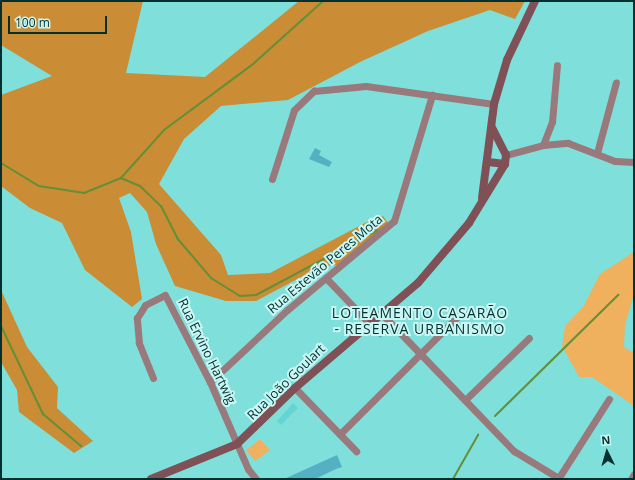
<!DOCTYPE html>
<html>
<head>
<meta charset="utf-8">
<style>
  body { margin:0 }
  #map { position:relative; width:635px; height:480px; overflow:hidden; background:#7fdfdb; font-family:"Open Sans",sans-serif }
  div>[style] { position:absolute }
  .built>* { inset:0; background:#66d4d0 }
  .green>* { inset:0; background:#efb15e }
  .forest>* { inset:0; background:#ca8c34 }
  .stream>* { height:2px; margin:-1px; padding:0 1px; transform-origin:1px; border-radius:1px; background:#638f39 }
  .building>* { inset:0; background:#54b1c3 }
  .street>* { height:7px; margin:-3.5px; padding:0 3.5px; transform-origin:3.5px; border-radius:3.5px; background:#99797c }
  .secondary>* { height:8px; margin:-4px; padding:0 4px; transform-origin:4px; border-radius:4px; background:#7f5156 }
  span { translate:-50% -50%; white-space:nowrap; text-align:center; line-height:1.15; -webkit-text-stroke:4px #caf7f4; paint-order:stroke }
  .street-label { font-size:13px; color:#03302f }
  .neighbourhood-label { font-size:14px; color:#03302f; letter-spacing:1px }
  .frame { position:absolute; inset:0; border:2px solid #03302f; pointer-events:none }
  .north { position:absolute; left:587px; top:432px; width:40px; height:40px; -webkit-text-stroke:3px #caf7f4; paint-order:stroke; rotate:355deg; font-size:11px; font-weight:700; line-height:16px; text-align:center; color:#03302f }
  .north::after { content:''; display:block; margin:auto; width:14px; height:18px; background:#03302f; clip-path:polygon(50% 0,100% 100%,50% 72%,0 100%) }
  .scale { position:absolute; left:8px; top:16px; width:99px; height:18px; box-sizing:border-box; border:2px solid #03302f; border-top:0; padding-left:5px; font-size:12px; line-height:14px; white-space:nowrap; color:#03302f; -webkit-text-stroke:3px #caf7f4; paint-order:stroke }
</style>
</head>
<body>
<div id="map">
  <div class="built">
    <i style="clip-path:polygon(293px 403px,298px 408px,281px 425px,277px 421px)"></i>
  </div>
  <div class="green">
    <i style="clip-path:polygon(634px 252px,634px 294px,625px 325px,624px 347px,634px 353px,634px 406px,592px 377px,579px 377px,562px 346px,565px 326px,583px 307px,600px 274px)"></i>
    <i style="clip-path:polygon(260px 439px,270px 450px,255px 461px,246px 450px)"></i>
  </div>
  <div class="forest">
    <i style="clip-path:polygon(1px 1px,143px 1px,126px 73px,205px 77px,299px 1px,525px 1px,515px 19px,490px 10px,428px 31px,360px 62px,288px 100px,221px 106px,184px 139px,159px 184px,221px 255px,228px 275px,270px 273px,365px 223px,383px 216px,388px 223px,338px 265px,320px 267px,256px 301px,226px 301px,175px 286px,156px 244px,147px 212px,130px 193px,119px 198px,131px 232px,142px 299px,132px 307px,85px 270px,62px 223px,30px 208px,1px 186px,1px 95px,52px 76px,1px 45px)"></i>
    <i style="clip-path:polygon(1px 290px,27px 347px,58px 387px,57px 408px,93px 441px,74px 453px,19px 412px,17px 390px,1px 362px)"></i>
  </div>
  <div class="stream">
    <i style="left:1px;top:163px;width:44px;rotate:31.2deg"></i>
    <i style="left:39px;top:186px;width:46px;rotate:8.8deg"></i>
    <i style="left:84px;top:193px;width:40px;rotate:-22deg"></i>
    <i style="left:121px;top:178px;width:21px;rotate:23deg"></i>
    <i style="left:140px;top:186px;width:29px;rotate:44deg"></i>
    <i style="left:161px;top:206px;width:36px;rotate:63deg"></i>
    <i style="left:177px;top:238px;width:52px;rotate:49.6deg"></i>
    <i style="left:211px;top:278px;width:34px;rotate:32deg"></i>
    <i style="left:240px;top:296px;width:16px;rotate:-4deg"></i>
    <i style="left:256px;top:295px;width:138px;rotate:-28deg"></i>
    <i style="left:121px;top:178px;width:64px;rotate:-48.1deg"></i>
    <i style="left:164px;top:130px;width:109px;rotate:-36.5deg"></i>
    <i style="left:252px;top:65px;width:96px;rotate:-42deg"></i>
    <i style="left:1px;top:326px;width:98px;rotate:64.5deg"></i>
    <i style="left:43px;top:414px;width:50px;rotate:40.1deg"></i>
    <i style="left:495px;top:416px;width:173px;rotate:-44.5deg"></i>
    <i style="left:453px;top:479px;width:51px;rotate:-60.4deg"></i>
  </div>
  <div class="building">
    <i style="clip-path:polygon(315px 148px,321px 151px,319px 155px,332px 162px,329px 167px,309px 159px)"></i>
    <i style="clip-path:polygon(381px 322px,389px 330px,380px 338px,372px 329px)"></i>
    <i style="clip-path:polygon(337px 455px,342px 467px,336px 469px,315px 479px,284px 479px)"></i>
  </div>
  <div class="street">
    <i style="left:543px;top:145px;width:25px;rotate:-69deg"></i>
    <i style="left:552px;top:122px;width:57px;rotate:-85deg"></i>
    <i style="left:597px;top:153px;width:73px;rotate:-75deg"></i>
    <i style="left:506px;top:155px;width:38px;rotate:-15deg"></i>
    <i style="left:543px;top:145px;width:25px;rotate:-5deg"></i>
    <i style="left:568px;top:143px;width:50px;rotate:21deg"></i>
    <i style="left:615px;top:161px;width:19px;rotate:3deg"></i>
    <i style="left:272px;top:179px;width:72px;rotate:-72.3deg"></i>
    <i style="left:294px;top:110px;width:28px;rotate:-44deg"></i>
    <i style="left:314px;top:91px;width:52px;rotate:-5.5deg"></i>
    <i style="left:366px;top:86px;width:129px;rotate:8deg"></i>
    <i style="left:326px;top:278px;width:62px;rotate:46.3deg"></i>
    <i style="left:381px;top:313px;width:192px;rotate:46.1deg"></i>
    <i style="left:514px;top:451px;width:54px;rotate:31.3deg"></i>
    <i style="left:153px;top:378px;width:38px;rotate:-112deg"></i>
    <i style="left:139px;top:343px;width:25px;rotate:-95deg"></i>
    <i style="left:137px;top:318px;width:15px;rotate:-58deg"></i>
    <i style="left:145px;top:305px;width:22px;rotate:-27deg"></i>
    <i style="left:165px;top:295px;width:98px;rotate:62.7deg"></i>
    <i style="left:210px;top:382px;width:95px;rotate:66.4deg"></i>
    <i style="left:248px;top:469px;width:13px;rotate:51deg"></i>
    <i style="left:210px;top:382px;width:105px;rotate:-43.1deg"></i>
    <i style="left:287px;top:310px;width:139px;rotate:-39.8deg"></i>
    <i style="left:394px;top:221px;width:132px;rotate:-73.2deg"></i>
    <i style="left:295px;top:388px;width:88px;rotate:45.9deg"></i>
    <i style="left:465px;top:400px;width:89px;rotate:-44.1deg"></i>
    <i style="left:340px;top:434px;width:173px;rotate:-45deg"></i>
    <i style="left:558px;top:479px;width:95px;rotate:-57.5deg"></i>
    <i style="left:631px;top:479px;width:6px;rotate:-59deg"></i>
  </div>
  <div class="secondary">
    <i style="left:488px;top:162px;width:17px;rotate:7deg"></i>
    <i style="left:482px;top:198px;width:95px;rotate:-82.7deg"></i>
    <i style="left:494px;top:104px;width:46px;rotate:-73.5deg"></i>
    <i style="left:507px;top:60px;width:65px;rotate:-64.6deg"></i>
    <i style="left:151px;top:479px;width:93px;rotate:-22.1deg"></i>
    <i style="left:237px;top:444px;width:81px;rotate:-44deg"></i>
    <i style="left:295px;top:388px;width:162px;rotate:-40.5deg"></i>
    <i style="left:418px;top:283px;width:79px;rotate:-49.6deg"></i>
    <i style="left:469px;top:223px;width:69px;rotate:-58.6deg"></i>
    <i style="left:505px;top:164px;width:9px;rotate:-84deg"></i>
    <i style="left:506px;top:155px;width:30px;rotate:-117deg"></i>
  </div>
  <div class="street-label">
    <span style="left:325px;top:264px;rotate:-40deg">Rua Estevão Peres Mota</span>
    <span style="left:207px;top:351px;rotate:64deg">Rua Ervino Hartwig</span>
    <span style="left:286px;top:382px;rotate:-44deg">Rua João Goulart</span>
  </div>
  <div class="neighbourhood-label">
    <span style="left:420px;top:321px">LOTEAMENTO CASARÃO<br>- RESERVA URBANISMO</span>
  </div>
  <div class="frame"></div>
  <div class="north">N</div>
  <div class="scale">100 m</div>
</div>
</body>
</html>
